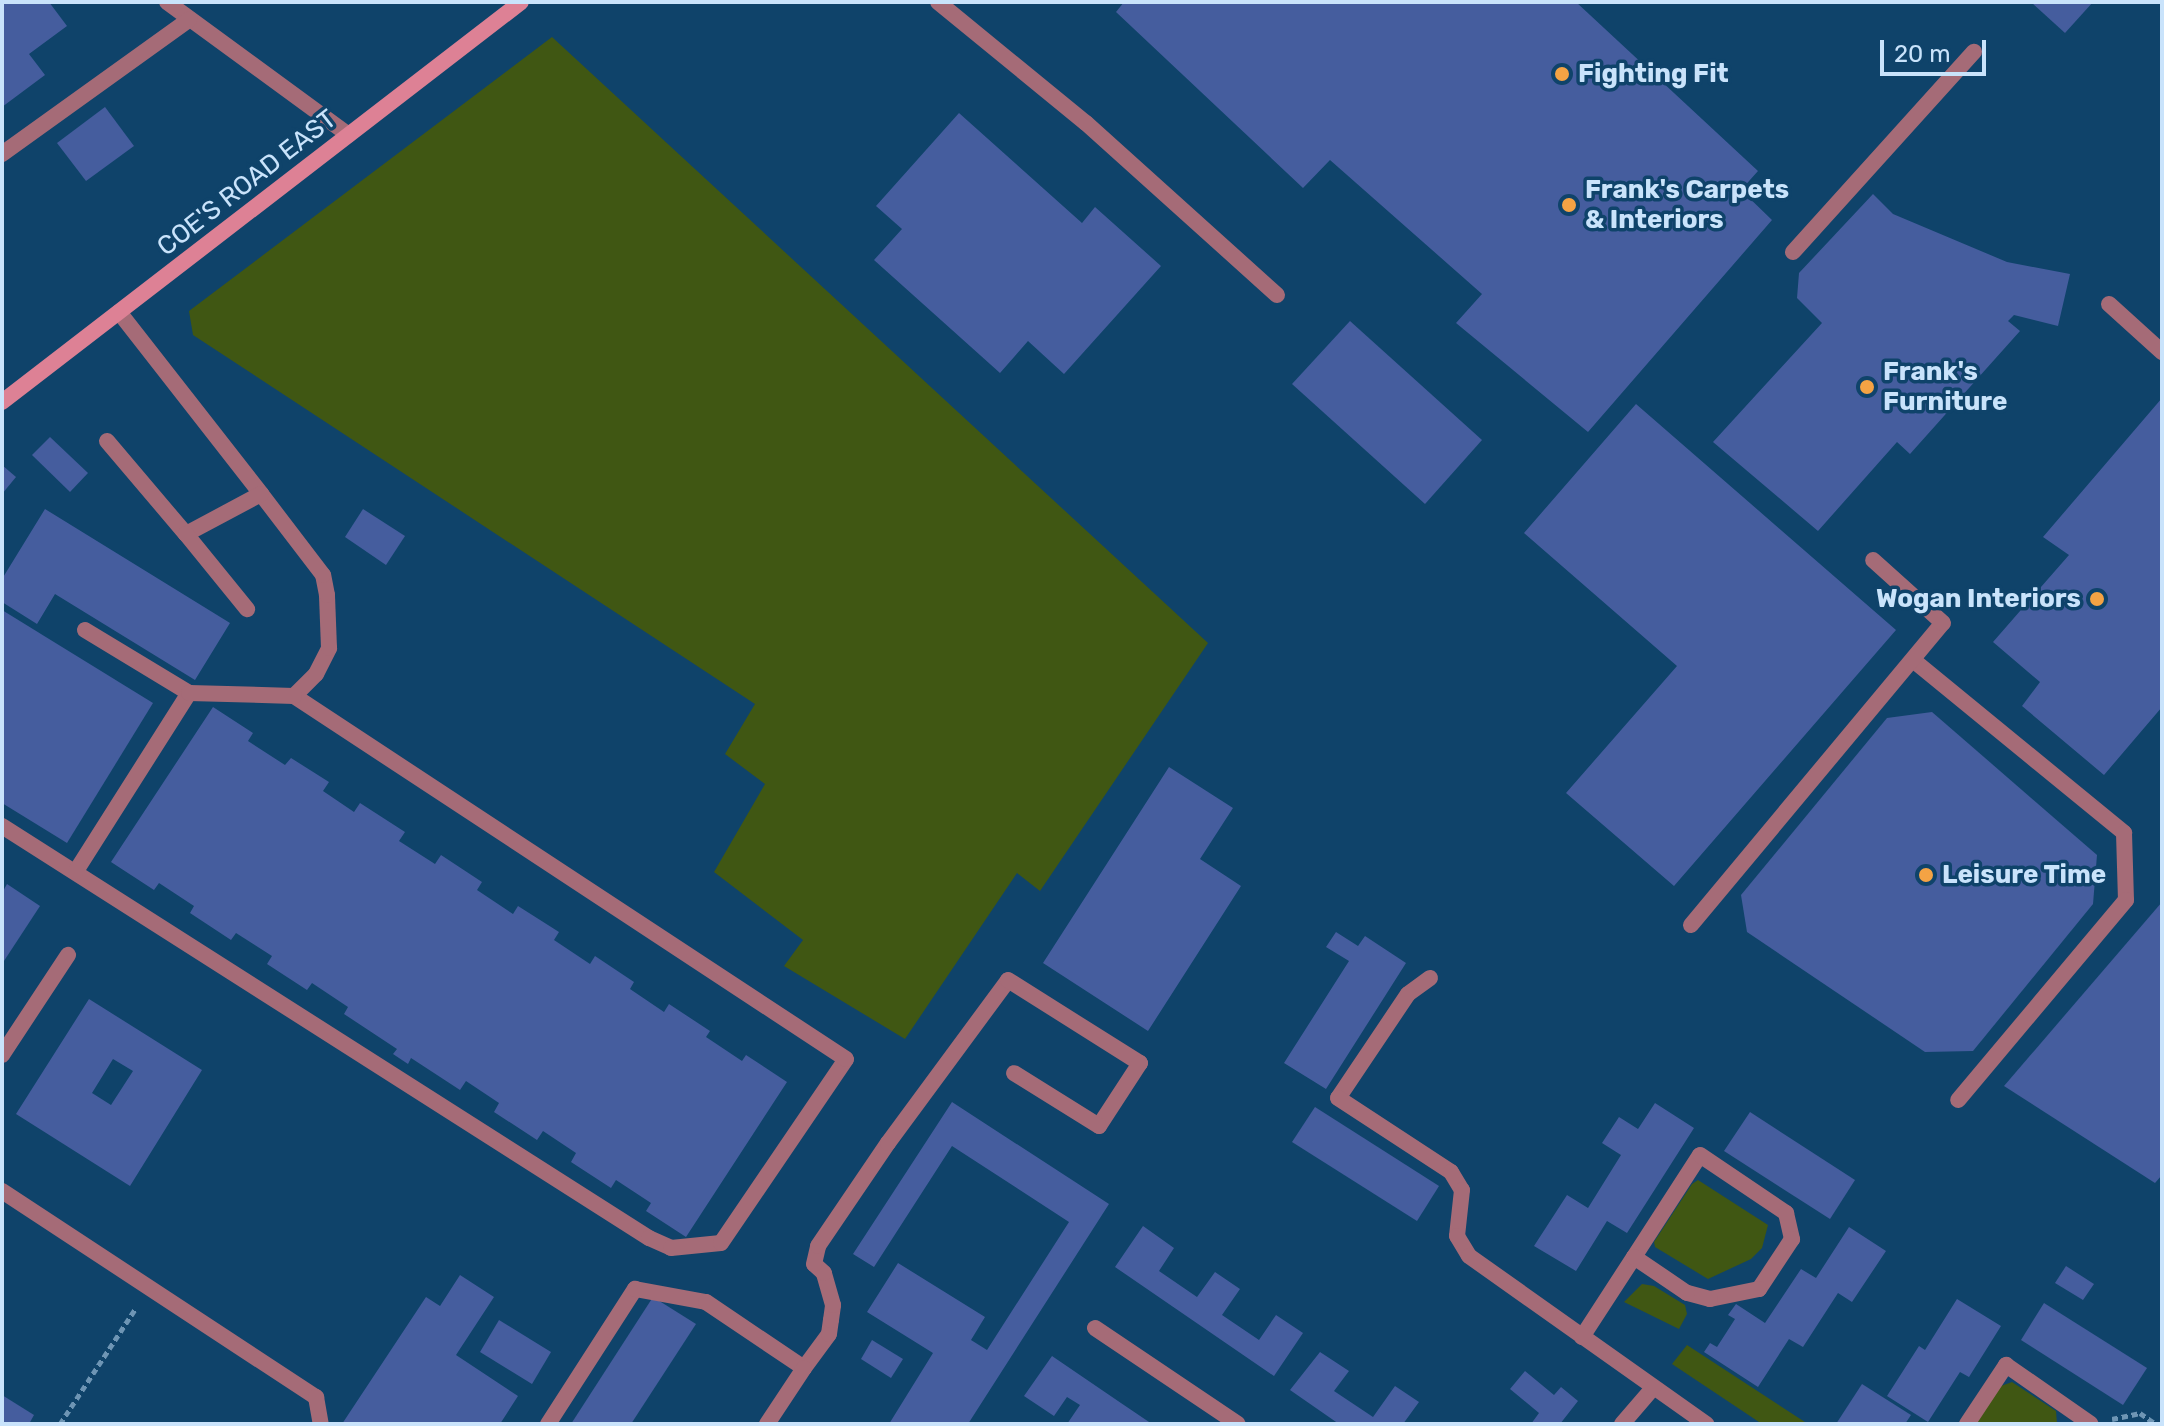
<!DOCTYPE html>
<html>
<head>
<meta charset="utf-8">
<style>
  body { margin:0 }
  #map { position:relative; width:2164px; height:1426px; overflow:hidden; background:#0f436a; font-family:Rubik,sans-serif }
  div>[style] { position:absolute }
  .green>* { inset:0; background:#405713 }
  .building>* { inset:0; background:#455d9e }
  .path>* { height:5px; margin-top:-2.5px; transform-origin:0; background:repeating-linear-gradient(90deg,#6e95b4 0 6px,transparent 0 10px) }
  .lane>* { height:16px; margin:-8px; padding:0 8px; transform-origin:8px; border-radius:8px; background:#a56b77 }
  .street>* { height:16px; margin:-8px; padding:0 8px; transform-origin:8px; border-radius:8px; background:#a56b77 }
  .secondary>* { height:16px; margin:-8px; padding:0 8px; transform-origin:8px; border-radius:8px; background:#dd8195 }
  .dots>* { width:22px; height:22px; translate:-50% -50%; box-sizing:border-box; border:4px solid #0f436a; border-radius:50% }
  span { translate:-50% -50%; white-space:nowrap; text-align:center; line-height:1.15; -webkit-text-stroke:7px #0f436a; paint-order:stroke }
  .poi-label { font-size:26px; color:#c9e3fb; font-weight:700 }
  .left { translate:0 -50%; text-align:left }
  .right { translate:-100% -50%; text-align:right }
  .street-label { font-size:26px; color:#c9e3fb }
  .frame { position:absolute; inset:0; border:4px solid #c9e3fb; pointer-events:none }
  .scale { position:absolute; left:1880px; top:40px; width:106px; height:36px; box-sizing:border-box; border:4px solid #c9e3fb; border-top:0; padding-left:10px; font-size:24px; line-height:28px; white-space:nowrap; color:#c9e3fb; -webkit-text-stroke:6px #0f436a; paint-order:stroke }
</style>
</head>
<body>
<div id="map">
  <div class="green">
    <i style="clip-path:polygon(552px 37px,1208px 643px,1040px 891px,1017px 873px,905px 1039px,784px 966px,803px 940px,714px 872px,765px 784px,725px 754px,755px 704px,193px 335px,189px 311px)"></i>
    <i style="clip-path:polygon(1698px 1180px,1768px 1225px,1762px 1248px,1751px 1259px,1708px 1279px,1655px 1247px,1654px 1242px,1692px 1184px)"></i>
    <i style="clip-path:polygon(1642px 1284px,1654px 1286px,1685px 1305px,1687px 1314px,1679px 1329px,1624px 1302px)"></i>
    <i style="clip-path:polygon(1687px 1345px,1808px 1424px,1762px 1424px,1672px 1364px)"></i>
    <i style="clip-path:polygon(2012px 1382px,2056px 1411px,2057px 1424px,1976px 1424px,1998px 1387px)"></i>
  </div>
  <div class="building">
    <i style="clip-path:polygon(2px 2px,49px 2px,67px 26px,29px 54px,45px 75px,2px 107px)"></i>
    <i style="clip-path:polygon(1124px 2px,1576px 2px,1758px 171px,1741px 190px,1772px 220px,1588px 432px,1456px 323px,1482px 294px,1330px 160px,1303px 188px,1116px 12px)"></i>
    <i style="clip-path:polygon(2031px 2px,2093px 2px,2065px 33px)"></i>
    <i style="clip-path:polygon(105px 107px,134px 146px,86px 181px,57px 143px)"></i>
    <i style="clip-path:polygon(959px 113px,1082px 223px,1095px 207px,1161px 266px,1064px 374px,1028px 341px,1000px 373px,874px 260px,902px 229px,876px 206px)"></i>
    <i style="clip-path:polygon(1873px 194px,1893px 214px,2007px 262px,2070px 274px,2058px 326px,2014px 315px,2008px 321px,2020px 331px,1910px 454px,1897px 442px,1818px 531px,1713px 442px,1822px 323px,1797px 298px,1799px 273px)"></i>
    <i style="clip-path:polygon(1350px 321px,1482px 440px,1425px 504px,1292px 384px)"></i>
    <i style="clip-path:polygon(2162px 398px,2162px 707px,2104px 775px,2022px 706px,2040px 682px,1993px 642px,2069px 555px,2043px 537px)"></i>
    <i style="clip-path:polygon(1636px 404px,1896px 630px,1674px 886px,1566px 793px,1677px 666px,1524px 533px)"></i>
    <i style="clip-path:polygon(50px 437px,88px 473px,70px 492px,32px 455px)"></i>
    <i style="clip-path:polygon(2px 465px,16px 477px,2px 494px)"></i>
    <i style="clip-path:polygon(45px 509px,230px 623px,195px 680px,55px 594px,37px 624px,2px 602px,2px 579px)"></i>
    <i style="clip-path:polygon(363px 509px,405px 536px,386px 565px,345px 537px)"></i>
    <i style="clip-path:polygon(2px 610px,153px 703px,67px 843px,2px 803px)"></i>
    <i style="clip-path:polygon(213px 707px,253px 733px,248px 741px,285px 765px,291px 758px,329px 782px,323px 791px,354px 812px,360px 803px,405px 832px,399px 841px,435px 864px,441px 855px,482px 882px,477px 890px,513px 914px,518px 906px,559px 932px,554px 940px,590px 964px,595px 956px,634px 982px,630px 989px,664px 1012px,669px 1004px,710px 1031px,706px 1037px,742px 1061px,746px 1055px,787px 1082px,686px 1237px,646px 1211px,651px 1203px,616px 1180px,611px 1188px,571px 1162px,576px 1153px,543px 1131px,537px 1140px,494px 1112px,499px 1103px,466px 1081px,460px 1090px,411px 1058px,408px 1064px,393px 1054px,397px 1049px,344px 1014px,348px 1007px,312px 983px,307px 990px,267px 964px,272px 956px,236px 933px,231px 940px,190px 913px,194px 906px,159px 883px,154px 890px,111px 862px)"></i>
    <i style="clip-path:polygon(1932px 712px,2097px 855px,2093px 904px,1973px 1051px,1925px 1052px,1747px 932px,1741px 895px,1887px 718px)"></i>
    <i style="clip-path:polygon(1169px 767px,1233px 808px,1200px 859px,1241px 886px,1148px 1031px,1043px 963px)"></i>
    <i style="clip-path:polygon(7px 884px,40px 906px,2px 964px,2px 893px)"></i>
    <i style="clip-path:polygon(2162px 902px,2162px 1175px,2155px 1183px,2004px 1086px)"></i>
    <i style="clip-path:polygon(1336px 932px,1358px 946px,1365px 936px,1406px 963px,1326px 1089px,1284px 1063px,1349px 961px,1326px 947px)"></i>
    <i style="clip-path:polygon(evenodd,89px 999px,202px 1070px,130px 1186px,16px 1114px,89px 999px,113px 1059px,133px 1071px,111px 1105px,92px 1093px,113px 1059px)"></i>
    <i style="clip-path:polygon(952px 1102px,1109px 1204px,968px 1424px,889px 1424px,933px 1353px,867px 1312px,898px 1263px,985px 1317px,971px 1340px,987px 1350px,1069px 1222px,952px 1146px,874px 1267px,853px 1254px)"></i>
    <i style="clip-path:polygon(1655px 1103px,1694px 1128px,1627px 1233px,1607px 1221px,1576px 1271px,1534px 1246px,1567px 1195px,1588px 1208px,1621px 1155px,1602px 1143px,1619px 1117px,1638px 1129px)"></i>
    <i style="clip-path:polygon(1315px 1107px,1439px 1186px,1417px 1221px,1292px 1142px)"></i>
    <i style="clip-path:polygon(1750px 1112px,1855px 1180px,1830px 1219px,1724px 1151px)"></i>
    <i style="clip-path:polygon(1143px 1226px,1174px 1248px,1159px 1271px,1197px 1297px,1215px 1272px,1240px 1289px,1222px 1315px,1259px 1340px,1276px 1315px,1303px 1333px,1274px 1376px,1115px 1267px)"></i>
    <i style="clip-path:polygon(1849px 1227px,1886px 1251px,1852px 1302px,1838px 1293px,1803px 1347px,1789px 1339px,1758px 1387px,1704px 1352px,1710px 1343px,1717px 1347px,1735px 1319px,1728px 1315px,1736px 1304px,1765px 1323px,1801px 1269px,1816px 1278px)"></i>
    <i style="clip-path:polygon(2066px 1266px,2094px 1284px,2083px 1300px,2055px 1283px)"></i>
    <i style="clip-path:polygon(460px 1275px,494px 1297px,456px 1355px,518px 1396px,500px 1424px,342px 1424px,426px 1297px,440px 1306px)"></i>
    <i style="clip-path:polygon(653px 1297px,696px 1324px,631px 1424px,571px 1424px)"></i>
    <i style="clip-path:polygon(1957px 1299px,2001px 1326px,1969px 1377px,1960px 1372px,1928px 1422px,1887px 1396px,1919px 1346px,1925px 1350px)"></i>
    <i style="clip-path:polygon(2044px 1303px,2147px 1368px,2123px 1405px,2021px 1340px)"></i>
    <i style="clip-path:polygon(499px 1320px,551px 1352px,532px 1384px,480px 1352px)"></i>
    <i style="clip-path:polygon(872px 1340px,903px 1359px,891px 1378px,861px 1359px)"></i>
    <i style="clip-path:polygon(1320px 1352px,1349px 1371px,1334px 1391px,1373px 1417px,1395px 1386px,1419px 1402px,1403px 1424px,1339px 1424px,1290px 1390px)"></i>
    <i style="clip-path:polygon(1052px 1356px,1118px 1401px,1152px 1424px,1067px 1424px,1080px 1405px,1067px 1397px,1054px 1416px,1024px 1396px)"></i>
    <i style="clip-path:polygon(1525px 1371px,1554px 1395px,1561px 1387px,1578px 1401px,1560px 1424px,1531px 1424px,1539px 1413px,1510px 1389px)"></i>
    <i style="clip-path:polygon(1862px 1384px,1911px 1415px,1905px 1424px,1836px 1424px)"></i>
    <i style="clip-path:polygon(2px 1395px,34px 1415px,29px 1424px,2px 1424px)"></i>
  </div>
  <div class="path">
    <i style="left:2112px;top:1419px;width:29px;rotate:-12deg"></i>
    <i style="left:2140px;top:1413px;width:19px;rotate:35deg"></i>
    <i style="left:60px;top:1424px;width:139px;rotate:-56.8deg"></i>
  </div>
  <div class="lane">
    <i style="left:167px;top:2px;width:225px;rotate:36.2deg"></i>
    <i style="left:938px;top:2px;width:191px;rotate:39.3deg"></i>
    <i style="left:1086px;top:123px;width:257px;rotate:42deg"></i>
    <i style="left:2px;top:154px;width:231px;rotate:-35.7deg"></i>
    <i style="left:1793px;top:252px;width:270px;rotate:-47.9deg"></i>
    <i style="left:2109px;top:304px;width:72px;rotate:42.2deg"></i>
    <i style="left:119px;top:312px;width:231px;rotate:52deg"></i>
    <i style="left:107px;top:441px;width:122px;rotate:49.7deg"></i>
    <i style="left:85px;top:630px;width:122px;rotate:31.2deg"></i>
    <i style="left:1913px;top:660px;width:273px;rotate:39.3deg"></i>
    <i style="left:2124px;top:833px;width:67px;rotate:88.3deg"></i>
    <i style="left:2126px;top:900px;width:261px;rotate:130deg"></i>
    <i style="left:2px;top:826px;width:767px;rotate:32.49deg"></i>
    <i style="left:649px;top:1238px;width:24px;rotate:24deg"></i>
    <i style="left:671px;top:1248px;width:50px;rotate:-5.7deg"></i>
    <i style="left:721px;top:1243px;width:222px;rotate:-55.8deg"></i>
    <i style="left:846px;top:1059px;width:661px;rotate:-146.67deg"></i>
    <i style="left:294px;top:696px;width:31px;rotate:-45deg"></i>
    <i style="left:316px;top:674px;width:29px;rotate:-63deg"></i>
    <i style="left:329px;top:648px;width:53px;rotate:-92.2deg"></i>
    <i style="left:327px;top:595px;width:20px;rotate:-101deg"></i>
    <i style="left:323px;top:575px;width:102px;rotate:-127.4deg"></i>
    <i style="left:261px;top:494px;width:85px;rotate:151.9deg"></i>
    <i style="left:186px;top:534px;width:97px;rotate:50.9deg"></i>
    <i style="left:76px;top:871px;width:211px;rotate:-57.6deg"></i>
    <i style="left:189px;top:693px;width:105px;rotate:1.6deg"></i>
    <i style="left:1691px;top:925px;width:393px;rotate:-50.2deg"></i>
    <i style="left:1943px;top:623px;width:94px;rotate:-138deg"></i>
    <i style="left:2px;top:1055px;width:120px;rotate:-56.6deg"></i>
    <i style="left:2px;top:1191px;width:376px;rotate:33.3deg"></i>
    <i style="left:316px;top:1397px;width:27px;rotate:80deg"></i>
    <i style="left:548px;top:1424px;width:161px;rotate:-57.2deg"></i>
    <i style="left:635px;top:1289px;width:72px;rotate:10.4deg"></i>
    <i style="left:706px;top:1302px;width:118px;rotate:34deg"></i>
    <i style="left:804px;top:1368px;width:42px;rotate:-53.7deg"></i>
    <i style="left:829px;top:1334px;width:14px;rotate:-82deg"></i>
    <i style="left:831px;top:1320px;width:15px;rotate:-82deg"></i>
    <i style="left:833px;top:1305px;width:33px;rotate:-106deg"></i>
    <i style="left:824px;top:1273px;width:13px;rotate:-138deg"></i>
    <i style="left:814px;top:1264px;width:18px;rotate:-77deg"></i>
    <i style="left:818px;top:1246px;width:125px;rotate:-55.8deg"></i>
    <i style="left:888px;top:1143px;width:202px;rotate:-53.6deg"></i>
    <i style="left:1008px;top:980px;width:156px;rotate:32.2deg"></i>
    <i style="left:1140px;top:1063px;width:75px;rotate:123.1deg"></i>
    <i style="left:1099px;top:1126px;width:100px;rotate:-148.1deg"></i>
    <i style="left:767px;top:1424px;width:67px;rotate:-56.5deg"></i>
  </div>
  <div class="street">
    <i style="left:1430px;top:978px;width:27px;rotate:144deg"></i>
    <i style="left:1408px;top:994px;width:125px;rotate:123.9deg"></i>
    <i style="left:1338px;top:1098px;width:135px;rotate:33.2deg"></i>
    <i style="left:1451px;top:1172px;width:21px;rotate:59deg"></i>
    <i style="left:1462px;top:1190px;width:46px;rotate:96.2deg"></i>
    <i style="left:1457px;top:1236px;width:23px;rotate:59deg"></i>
    <i style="left:1469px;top:1256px;width:291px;rotate:35.3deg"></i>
    <i style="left:1095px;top:1328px;width:172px;rotate:33.9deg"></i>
    <i style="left:1582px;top:1337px;width:95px;rotate:-57deg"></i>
    <i style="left:1634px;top:1257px;width:121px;rotate:-57.1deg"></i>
    <i style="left:1700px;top:1155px;width:104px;rotate:34deg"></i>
    <i style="left:1786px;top:1213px;width:27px;rotate:77deg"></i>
    <i style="left:1792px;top:1239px;width:60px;rotate:123.4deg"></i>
    <i style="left:1759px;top:1289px;width:50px;rotate:168.5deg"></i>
    <i style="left:1710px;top:1299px;width:24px;rotate:-165deg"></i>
    <i style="left:1687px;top:1293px;width:64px;rotate:-145.8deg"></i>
    <i style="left:1622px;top:1424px;width:48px;rotate:-49.3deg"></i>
    <i style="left:1967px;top:1424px;width:71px;rotate:-56.5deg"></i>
    <i style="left:2006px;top:1365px;width:103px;rotate:34.8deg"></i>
  </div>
  <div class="secondary">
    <i style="left:2px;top:402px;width:655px;rotate:-37.62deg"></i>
  </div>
  <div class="dots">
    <i style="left:1562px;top:74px;background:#f4a344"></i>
    <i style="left:1569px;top:205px;background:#f4a344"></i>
    <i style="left:1867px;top:387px;background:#f4a344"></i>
    <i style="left:2097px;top:599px;background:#f4a344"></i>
    <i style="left:1926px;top:875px;background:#f4a344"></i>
  </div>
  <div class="poi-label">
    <span class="left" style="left:1578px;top:74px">Fighting Fit</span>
    <span class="left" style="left:1585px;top:205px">Frank's Carpets<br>&amp; Interiors</span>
    <span class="left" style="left:1883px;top:387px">Frank's<br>Furniture</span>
    <span class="right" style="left:2081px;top:599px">Wogan Interiors</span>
    <span class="left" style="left:1942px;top:875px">Leisure Time</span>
  </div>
  <div class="street-label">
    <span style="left:247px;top:183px;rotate:-38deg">COE'S ROAD EAST</span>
  </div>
  <div class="frame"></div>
  <div class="scale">20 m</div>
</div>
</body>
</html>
